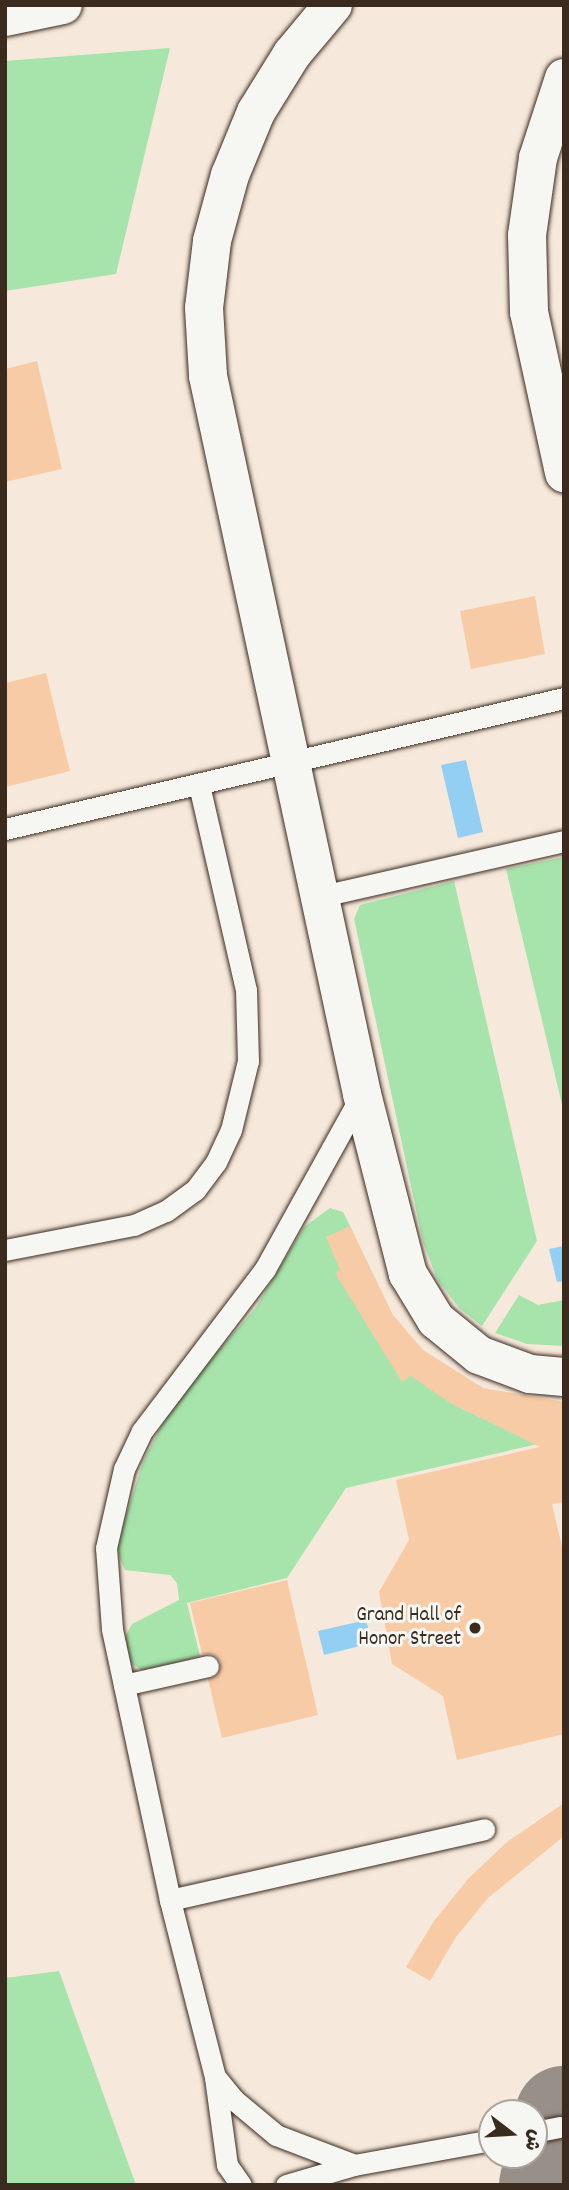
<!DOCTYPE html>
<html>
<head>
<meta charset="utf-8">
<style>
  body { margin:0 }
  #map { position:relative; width:569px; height:2190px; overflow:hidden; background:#f6f6f2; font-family:Dekko,"Playpen Sans Arabic",sans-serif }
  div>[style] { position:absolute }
  .built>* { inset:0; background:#f6e9db }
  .green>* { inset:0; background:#a7e4ac }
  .water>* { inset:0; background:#92cff3 }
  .taxiway>* { height:98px; margin:-49px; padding:0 49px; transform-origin:49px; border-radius:49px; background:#989088 }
  .building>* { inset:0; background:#f7cba6 }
  .roads { filter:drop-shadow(0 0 2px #3b2a1e) drop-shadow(0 0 2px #3b2a1e) }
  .lane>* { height:21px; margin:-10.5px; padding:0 10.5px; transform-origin:10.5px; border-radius:10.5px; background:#f6f6f2 }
  .street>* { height:38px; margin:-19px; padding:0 19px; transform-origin:19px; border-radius:19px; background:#f6f6f2 }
  .secondary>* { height:38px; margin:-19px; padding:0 19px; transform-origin:19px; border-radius:19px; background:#f6f6f2 }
  .dots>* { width:19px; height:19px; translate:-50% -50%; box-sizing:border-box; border:4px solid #f6f6f2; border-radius:50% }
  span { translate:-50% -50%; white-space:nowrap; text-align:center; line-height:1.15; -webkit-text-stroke:6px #f6f6f2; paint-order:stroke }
  .poi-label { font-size:21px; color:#3b2a1e }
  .right { translate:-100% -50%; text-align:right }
  .frame { position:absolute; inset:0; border:7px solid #3b2a1e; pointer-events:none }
  .north { position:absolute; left:478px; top:2099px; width:70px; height:70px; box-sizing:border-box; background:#f6f6f2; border:2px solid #aba49d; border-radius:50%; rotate:107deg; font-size:19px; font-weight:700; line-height:28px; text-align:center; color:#3b2a1e }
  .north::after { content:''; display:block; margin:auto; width:24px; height:32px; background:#3b2a1e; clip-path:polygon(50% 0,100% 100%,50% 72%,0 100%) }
</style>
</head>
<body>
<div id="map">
  <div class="built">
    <i style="clip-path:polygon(evenodd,5px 5px,564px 5px,564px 2185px,5px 2185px,5px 5px,492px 2113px,534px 2113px,534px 2155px,492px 2155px,492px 2113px)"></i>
  </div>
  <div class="green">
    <i style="clip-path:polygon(170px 48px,116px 274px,5px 291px,5px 61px)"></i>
    <i style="clip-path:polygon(564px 857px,564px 1113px,506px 869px)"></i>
    <i style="clip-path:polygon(454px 881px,537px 1241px,482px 1326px,460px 1309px,437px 1279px,423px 1242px,354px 919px,360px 905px)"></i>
    <i style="clip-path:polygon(330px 1208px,343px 1212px,352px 1230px,402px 1348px,564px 1438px,346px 1488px,287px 1578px,187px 1603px,200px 1656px,145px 1671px,133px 1665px,125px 1654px,124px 1639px,132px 1624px,179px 1600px,177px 1583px,170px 1575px,125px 1570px,120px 1559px,117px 1543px,143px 1462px,175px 1399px,255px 1309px,304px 1227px)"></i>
    <i style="clip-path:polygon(519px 1295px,538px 1305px,564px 1300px,564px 1346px,527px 1344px,495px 1333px)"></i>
    <i style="clip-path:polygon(59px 1971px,136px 2185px,5px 2185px,5px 1978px)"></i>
  </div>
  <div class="water">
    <i style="clip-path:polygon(466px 760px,483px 832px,458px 838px,441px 765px)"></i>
    <i style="clip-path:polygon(564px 1246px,564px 1281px,557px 1282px,549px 1249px)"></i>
    <i style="clip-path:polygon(366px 1620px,372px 1643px,324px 1655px,318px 1631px)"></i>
  </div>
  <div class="taxiway">
    <i style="left:548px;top:2185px;width:72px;rotate:-77.1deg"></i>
  </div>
  <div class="building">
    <i style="clip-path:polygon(37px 361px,62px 469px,5px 482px,5px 369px)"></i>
    <i style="clip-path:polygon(535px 596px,545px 654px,471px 669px,460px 611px)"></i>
    <i style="clip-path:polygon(46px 673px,70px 771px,5px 787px,5px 683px)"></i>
    <i style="clip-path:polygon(350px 1226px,393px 1315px,423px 1350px,483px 1388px,564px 1402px,564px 1502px,552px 1504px,564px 1555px,564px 1734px,457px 1760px,443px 1696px,392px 1664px,379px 1592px,409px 1540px,396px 1480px,540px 1447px,450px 1403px,411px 1376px,402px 1382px,335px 1273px,340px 1270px,326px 1237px)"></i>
    <i style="clip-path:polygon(287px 1580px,318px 1715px,222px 1738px,208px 1679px,217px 1675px,221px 1662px,213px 1654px,202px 1654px,190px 1603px)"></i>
    <i style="clip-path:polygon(564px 1803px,564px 1836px,488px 1898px,456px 1937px,430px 1981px,406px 1967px,434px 1921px,468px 1879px,507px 1842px)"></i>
  </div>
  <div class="roads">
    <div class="lane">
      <i style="left:5px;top:829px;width:574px;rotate:-13.19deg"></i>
      <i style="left:318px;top:897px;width:252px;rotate:-12.8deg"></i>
      <i style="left:5px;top:1250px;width:131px;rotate:-11deg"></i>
      <i style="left:134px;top:1225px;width:35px;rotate:-24deg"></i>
      <i style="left:166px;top:1211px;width:36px;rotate:-36deg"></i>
      <i style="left:195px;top:1190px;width:35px;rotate:-53deg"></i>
      <i style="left:216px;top:1162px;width:35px;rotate:-65deg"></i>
      <i style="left:231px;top:1130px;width:71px;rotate:-76.2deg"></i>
      <i style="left:248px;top:1061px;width:71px;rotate:-91.6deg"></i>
      <i style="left:246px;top:990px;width:210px;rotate:-102.9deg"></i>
      <i style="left:124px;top:1685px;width:86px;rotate:-12.7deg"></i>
      <i style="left:170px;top:1900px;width:322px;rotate:-12.7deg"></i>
      <i style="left:217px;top:2079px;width:26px;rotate:51deg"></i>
      <i style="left:233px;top:2099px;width:56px;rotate:39.9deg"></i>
      <i style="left:276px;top:2135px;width:81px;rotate:20.9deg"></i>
      <i style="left:534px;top:2132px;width:26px;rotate:-11deg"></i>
      <i style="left:241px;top:2185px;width:24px;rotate:-125deg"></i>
      <i style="left:227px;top:2165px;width:89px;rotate:-97.8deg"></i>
      <i style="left:215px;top:2077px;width:183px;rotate:-104.3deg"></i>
      <i style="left:170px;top:1900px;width:277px;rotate:-102.1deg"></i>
      <i style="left:112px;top:1629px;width:81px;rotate:-94.2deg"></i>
      <i style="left:106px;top:1548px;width:81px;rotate:-77.2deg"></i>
      <i style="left:124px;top:1469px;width:42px;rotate:-64.7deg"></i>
      <i style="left:142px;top:1431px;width:203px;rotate:-52.8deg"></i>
      <i style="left:265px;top:1269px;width:198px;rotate:-61deg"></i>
      <i style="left:286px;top:2185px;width:71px;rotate:-16.4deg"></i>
      <i style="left:354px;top:2165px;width:140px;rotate:-10.3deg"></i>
    </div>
    <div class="street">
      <i style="left:5px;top:17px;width:59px;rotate:-11.7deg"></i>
    </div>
    <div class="secondary">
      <i style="left:333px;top:5px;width:64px;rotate:129.9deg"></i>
      <i style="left:292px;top:54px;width:68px;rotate:121.8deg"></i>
      <i style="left:256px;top:112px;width:68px;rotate:112.4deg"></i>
      <i style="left:230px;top:175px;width:68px;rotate:105.3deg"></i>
      <i style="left:212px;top:241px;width:67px;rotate:96.8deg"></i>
      <i style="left:204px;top:308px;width:68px;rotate:86.6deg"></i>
      <i style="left:208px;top:376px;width:734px;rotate:77.89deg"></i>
      <i style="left:362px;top:1094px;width:186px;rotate:75.7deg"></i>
      <i style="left:408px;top:1274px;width:54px;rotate:58.7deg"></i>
      <i style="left:436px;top:1320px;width:55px;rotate:39.1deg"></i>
      <i style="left:479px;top:1355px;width:54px;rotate:20.4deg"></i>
      <i style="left:530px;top:1374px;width:34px;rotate:5deg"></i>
      <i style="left:564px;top:78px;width:84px;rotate:108deg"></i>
      <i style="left:538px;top:158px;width:78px;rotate:98.1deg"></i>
      <i style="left:527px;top:235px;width:77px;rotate:88.5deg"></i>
      <i style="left:529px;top:312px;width:165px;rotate:77.7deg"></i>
    </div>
  </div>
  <div class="dots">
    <i style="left:475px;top:1628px;background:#3b2a1e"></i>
  </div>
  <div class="poi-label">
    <span class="right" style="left:461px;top:1628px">Grand Hall of<br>Honor Street</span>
  </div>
  <div class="frame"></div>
  <div class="north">ش</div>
</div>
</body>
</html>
